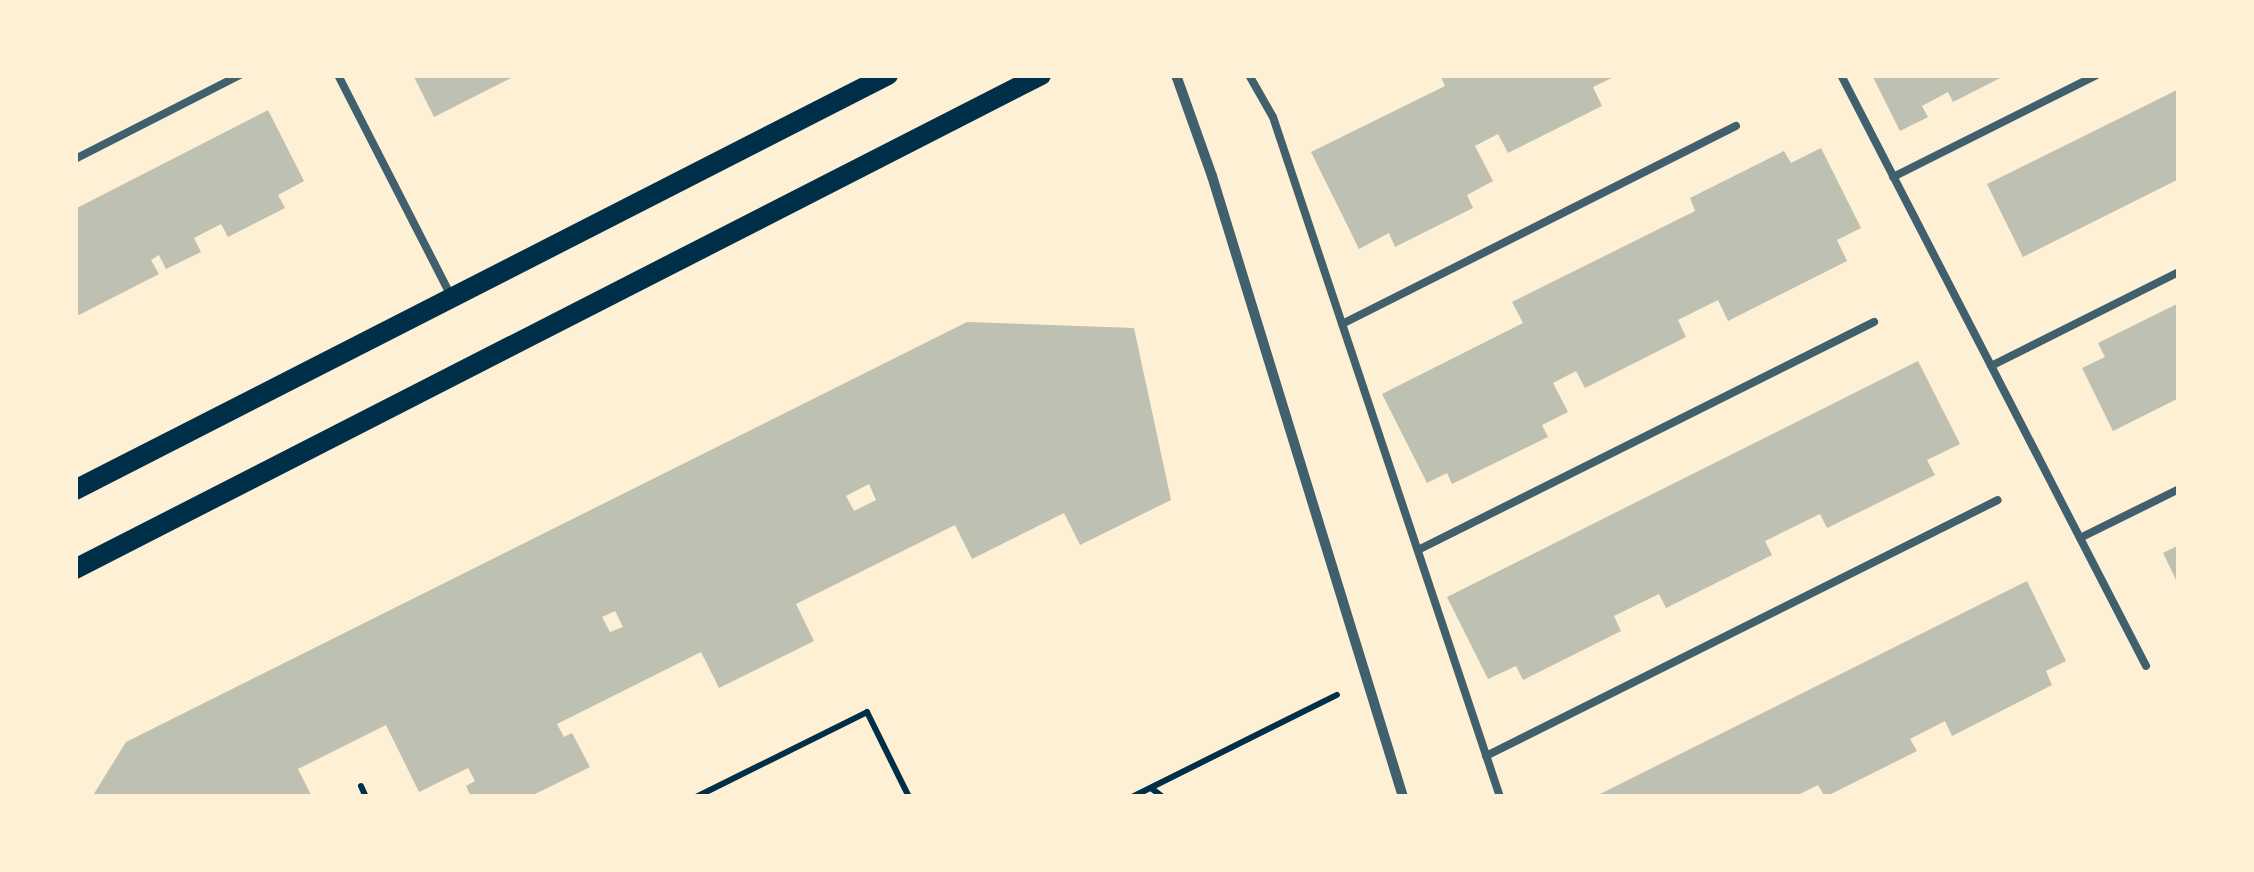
<!DOCTYPE html>
<html>
<head>
<meta charset="utf-8">
<style>
  body { margin:0 }
  #map { position:relative; width:2254px; height:872px; overflow:hidden; background:#fdf0d5; font-family:Georgia,serif }
  div>[style] { position:absolute }
  .building>* { inset:0; background:#bec0b2 }
  .path>* { height:6px; margin:-3px; padding:0 3px; transform-origin:3px; border-radius:3px; background:#003049 }
  .service>* { height:8px; margin:-4px; padding:0 4px; transform-origin:4px; border-radius:4px; background:#3f606c }
  .minor>* { height:10px; margin:-5px; padding:0 5px; transform-origin:5px; border-radius:5px; background:#3f606c }
  .secondary>* { height:20px; margin:-10px; padding:0 10px; transform-origin:10px; border-radius:10px; background:#003049 }
  span { translate:-50% -50%; white-space:nowrap; text-align:center; line-height:1.15; -webkit-text-stroke:8px #fdf0d5; paint-order:stroke }
  .frame { position:absolute; inset:0; border:78px solid #fdf0d5; pointer-events:none }
</style>
</head>
<body>
<div id="map">
  <div class="building">
    <i style="clip-path:polygon(413px 75px,517px 75px,434px 117px)"></i>
    <i style="clip-path:polygon(1440px 75px,1618px 75px,1593px 87px,1602px 106px,1508px 153px,1498px 134px,1475px 146px,1493px 181px,1467px 195px,1473px 208px,1395px 247px,1389px 233px,1359px 249px,1311px 152px,1445px 86px)"></i>
    <i style="clip-path:polygon(1872px 75px,2006px 75px,1953px 102px,1948px 92px,1922px 106px,1928px 117px,1900px 131px)"></i>
    <i style="clip-path:polygon(2179px 89px,2179px 179px,2023px 257px,1987px 184px)"></i>
    <i style="clip-path:polygon(268px 110px,304px 181px,278px 195px,285px 208px,228px 237px,221px 224px,194px 238px,201px 252px,166px 269px,159px 255px,151px 260px,159px 274px,75px 317px,75px 209px)"></i>
    <i style="clip-path:polygon(1821px 148px,1861px 228px,1837px 240px,1847px 261px,1728px 321px,1718px 300px,1678px 320px,1686px 337px,1585px 388px,1576px 371px,1553px 383px,1568px 412px,1542px 425px,1548px 437px,1452px 484px,1447px 473px,1427px 483px,1382px 394px,1523px 323px,1512px 302px,1695px 211px,1690px 198px,1784px 151px,1791px 163px)"></i>
    <i style="clip-path:polygon(2179px 303px,2179px 398px,2113px 431px,2082px 368px,2105px 357px,2098px 343px)"></i>
    <i style="clip-path:polygon(evenodd,967px 322px,1134px 328px,1171px 500px,1080px 545px,1064px 513px,972px 559px,955px 525px,796px 604px,814px 641px,719px 688px,701px 652px,557px 724px,564px 737px,572px 733px,590px 767px,529px 797px,471px 797px,466px 786px,475px 781px,468px 768px,419px 792px,386px 725px,298px 769px,312px 797px,92px 797px,126px 742px,967px 322px,869px 484px,876px 500px,854px 511px,846px 496px,869px 484px,967px 322px,615px 611px,623px 627px,610px 632px,602px 617px,615px 611px)"></i>
    <i style="clip-path:polygon(1918px 361px,1960px 444px,1927px 460px,1935px 475px,1827px 528px,1820px 514px,1765px 541px,1772px 555px,1666px 608px,1659px 594px,1614px 616px,1621px 631px,1523px 680px,1516px 666px,1488px 679px,1447px 597px)"></i>
    <i style="clip-path:polygon(2179px 545px,2179px 586px,2163px 553px)"></i>
    <i style="clip-path:polygon(2027px 581px,2066px 661px,2046px 671px,2052px 685px,1952px 736px,1945px 721px,1910px 739px,1917px 751px,1825px 797px,1818px 785px,1794px 797px,1594px 797px)"></i>
  </div>
  <div class="path">
    <i style="left:361px;top:786px;width:12px;rotate:66deg"></i>
    <i style="left:1151px;top:788px;width:15px;rotate:37deg"></i>
    <i style="left:696px;top:797px;width:191px;rotate:-26.4deg"></i>
    <i style="left:867px;top:712px;width:95px;rotate:63.7deg"></i>
    <i style="left:1132px;top:797px;width:229px;rotate:-26.5deg"></i>
  </div>
  <div class="service">
    <i style="left:338px;top:75px;width:250px;rotate:62.9deg"></i>
    <i style="left:1249px;top:75px;width:48px;rotate:60.3deg"></i>
    <i style="left:1273px;top:117px;width:717px;rotate:71.54deg"></i>
    <i style="left:1841px;top:75px;width:665px;rotate:62.7deg"></i>
    <i style="left:75px;top:159px;width:185px;rotate:-27deg"></i>
    <i style="left:1893px;top:177px;width:228px;rotate:-26.6deg"></i>
    <i style="left:1342px;top:324px;width:441px;rotate:-26.7deg"></i>
    <i style="left:1991px;top:366px;width:210px;rotate:-26.6deg"></i>
    <i style="left:2080px;top:538px;width:110px;rotate:-26.3deg"></i>
    <i style="left:1418px;top:550px;width:510px;rotate:-26.57deg"></i>
    <i style="left:1486px;top:756px;width:572px;rotate:-26.57deg"></i>
  </div>
  <div class="minor">
    <i style="left:1176px;top:75px;width:107px;rotate:70.4deg"></i>
    <i style="left:1212px;top:176px;width:650px;rotate:72.9deg"></i>
  </div>
  <div class="secondary">
    <i style="left:75px;top:490px;width:913px;rotate:-27.04deg"></i>
    <i style="left:75px;top:569px;width:1085px;rotate:-27.08deg"></i>
  </div>
  <div class="frame"></div>
</div>
</body>
</html>
